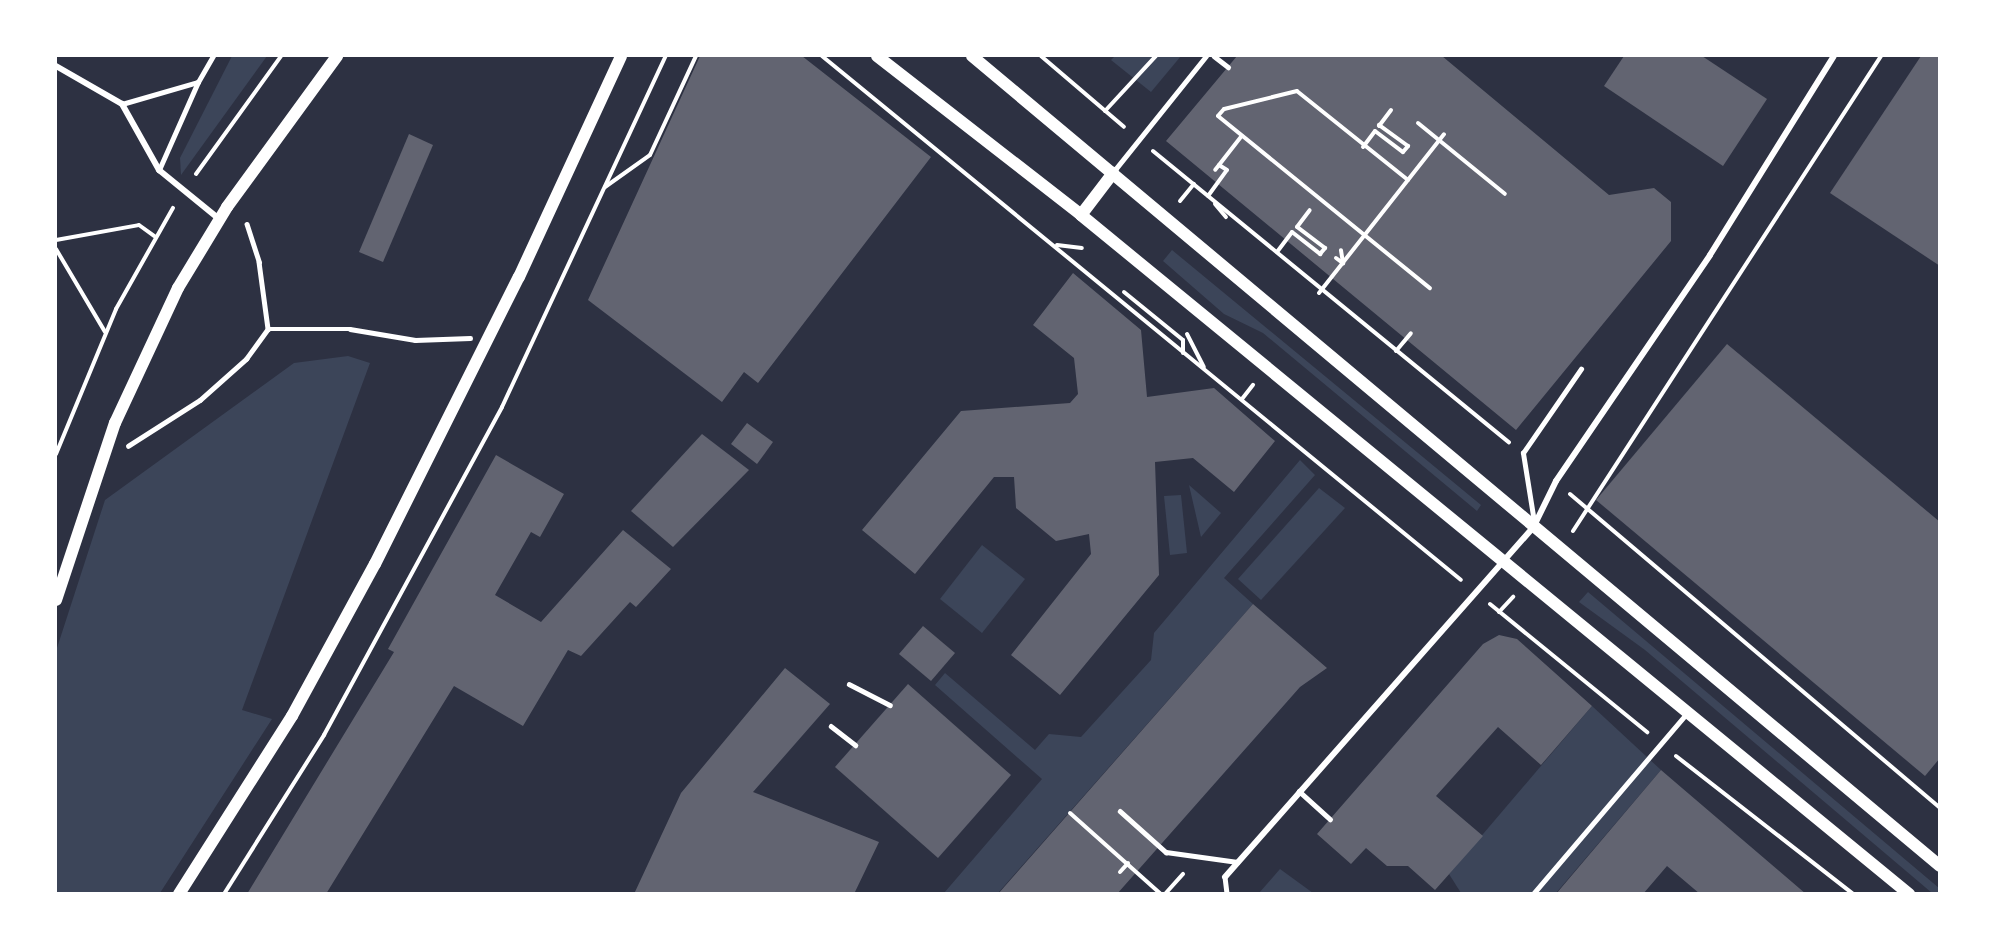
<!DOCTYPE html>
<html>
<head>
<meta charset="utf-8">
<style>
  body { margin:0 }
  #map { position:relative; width:1995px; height:949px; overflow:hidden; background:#2d3142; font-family:"Fira Sans Condensed",sans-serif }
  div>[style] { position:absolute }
  .green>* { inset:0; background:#3c4559 }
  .building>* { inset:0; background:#626471 }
  .path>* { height:4px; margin:-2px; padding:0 2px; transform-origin:2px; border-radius:2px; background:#fff }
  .service>* { height:4.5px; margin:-2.25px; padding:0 2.25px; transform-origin:2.25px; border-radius:2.25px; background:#fff }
  .minor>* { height:6px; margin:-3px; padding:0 3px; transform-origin:3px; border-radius:3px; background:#fff }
  .secondary>* { height:12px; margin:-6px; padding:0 6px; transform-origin:6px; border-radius:6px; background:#fff }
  span { translate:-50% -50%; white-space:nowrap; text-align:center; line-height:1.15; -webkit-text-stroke:6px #fff; paint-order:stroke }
  .frame { position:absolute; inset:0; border:57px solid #fff; pointer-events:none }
</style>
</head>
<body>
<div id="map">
  <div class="green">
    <i style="clip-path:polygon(232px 56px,267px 56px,181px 175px,180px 158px)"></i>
    <i style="clip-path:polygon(1115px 56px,1181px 56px,1151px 92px,1111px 60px)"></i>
    <i style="clip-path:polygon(1172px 250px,1481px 505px,1477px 511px,1263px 333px,1224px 314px,1163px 261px)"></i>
    <i style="clip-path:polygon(348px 356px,370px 363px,242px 710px,272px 719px,160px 893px,56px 893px,56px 651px,105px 500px,294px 363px)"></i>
    <i style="clip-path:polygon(1300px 460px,1315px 475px,1224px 578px,1253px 604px,998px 893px,944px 893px,1042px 779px,935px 685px,945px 673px,1035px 750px,1049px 734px,1081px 737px,1151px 660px,1154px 633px)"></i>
    <i style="clip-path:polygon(1189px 485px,1221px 513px,1201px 537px)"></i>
    <i style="clip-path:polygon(1319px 488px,1345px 508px,1261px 600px,1238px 579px)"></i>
    <i style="clip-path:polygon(1181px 495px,1187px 553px,1170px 555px,1164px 496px)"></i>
    <i style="clip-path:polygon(982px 545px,1025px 579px,982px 633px,940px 599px)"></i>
    <i style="clip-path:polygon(1588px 592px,1939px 888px,1939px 893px,1932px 893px,1645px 650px,1579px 602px)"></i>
    <i style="clip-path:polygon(1592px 706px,1661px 770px,1556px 893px,1461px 893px,1449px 874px)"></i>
    <i style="clip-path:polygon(1280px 869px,1313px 893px,1259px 893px)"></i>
  </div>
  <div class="building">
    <i style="clip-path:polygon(700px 56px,802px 56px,931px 157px,758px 383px,744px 372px,722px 402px,588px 300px)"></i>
    <i style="clip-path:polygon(1237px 56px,1442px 56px,1609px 195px,1654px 188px,1671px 202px,1671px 241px,1516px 430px,1166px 141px)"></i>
    <i style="clip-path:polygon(1624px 56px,1702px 56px,1767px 99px,1723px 166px,1604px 86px)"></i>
    <i style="clip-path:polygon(1921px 56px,1940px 56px,1940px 266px,1830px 193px)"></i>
    <i style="clip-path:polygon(409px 134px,433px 145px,383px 262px,359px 252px)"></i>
    <i style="clip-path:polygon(1073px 273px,1141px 330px,1147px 397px,1214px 388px,1275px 441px,1234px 492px,1193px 458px,1155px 462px,1159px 575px,1060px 695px,1011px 655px,1091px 554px,1089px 534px,1056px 541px,1016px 508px,1014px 477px,994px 477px,915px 574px,862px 530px,961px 411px,1070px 403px,1078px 394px,1074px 358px,1033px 325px)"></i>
    <i style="clip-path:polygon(1727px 344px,1940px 522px,1940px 758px,1925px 776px,1596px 500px)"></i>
    <i style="clip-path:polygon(747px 423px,773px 442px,757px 464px,731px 444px)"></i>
    <i style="clip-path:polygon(702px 434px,749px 470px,673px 547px,631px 511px)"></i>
    <i style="clip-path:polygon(496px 455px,564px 494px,540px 537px,531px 532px,495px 595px,541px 622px,623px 530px,671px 569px,636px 607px,630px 602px,581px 656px,568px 650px,523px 726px,454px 686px,326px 894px,247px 894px,394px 652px,388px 649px)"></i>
    <i style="clip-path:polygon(1253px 604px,1327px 668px,1300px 687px,1117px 894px,998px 894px)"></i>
    <i style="clip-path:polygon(923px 626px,955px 653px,931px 681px,899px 654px)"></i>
    <i style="clip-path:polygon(1499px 635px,1517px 639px,1592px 706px,1541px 765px,1498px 727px,1436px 796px,1483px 836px,1435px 890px,1408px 866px,1387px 866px,1366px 848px,1351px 864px,1317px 834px,1483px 644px)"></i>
    <i style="clip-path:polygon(785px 668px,830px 704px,753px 792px,879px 842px,854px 894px,634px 894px,681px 793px)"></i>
    <i style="clip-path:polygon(908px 684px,1011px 775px,938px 858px,835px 767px)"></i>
    <i style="clip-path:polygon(1661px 770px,1682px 788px,1806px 894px,1700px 894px,1667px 866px,1643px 894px,1556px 894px)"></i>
  </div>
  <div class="path">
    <i style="left:822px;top:56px;width:826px;rotate:39.35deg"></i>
    <i style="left:1041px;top:56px;width:109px;rotate:40.5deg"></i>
    <i style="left:1105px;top:111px;width:75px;rotate:-47.2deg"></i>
    <i style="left:1418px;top:123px;width:112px;rotate:39.2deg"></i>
    <i style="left:1379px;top:126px;width:20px;rotate:-53deg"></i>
    <i style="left:1363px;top:147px;width:20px;rotate:-53deg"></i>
    <i style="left:1375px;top:131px;width:35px;rotate:37deg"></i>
    <i style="left:1403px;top:152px;width:8px;rotate:-50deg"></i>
    <i style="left:1408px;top:146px;width:36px;rotate:-144deg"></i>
    <i style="left:1153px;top:151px;width:460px;rotate:39.3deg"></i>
    <i style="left:1219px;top:165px;width:37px;rotate:-52deg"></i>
    <i style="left:196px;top:174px;width:145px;rotate:-54.2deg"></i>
    <i style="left:1408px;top:180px;width:142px;rotate:-141.3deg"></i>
    <i style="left:1297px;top:91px;width:75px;rotate:166.1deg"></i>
    <i style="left:1224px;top:109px;width:9px;rotate:131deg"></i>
    <i style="left:1218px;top:116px;width:273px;rotate:39.1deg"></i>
    <i style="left:605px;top:187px;width:55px;rotate:-35.4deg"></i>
    <i style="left:650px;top:155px;width:109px;rotate:-65.1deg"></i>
    <i style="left:1208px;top:196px;width:32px;rotate:-54deg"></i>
    <i style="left:1227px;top:170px;width:9px;rotate:-148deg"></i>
    <i style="left:1219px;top:165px;width:6px;rotate:129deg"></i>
    <i style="left:1180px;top:201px;width:22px;rotate:-51deg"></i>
    <i style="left:1215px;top:204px;width:17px;rotate:50deg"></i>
    <i style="left:56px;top:240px;width:84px;rotate:-10.2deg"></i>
    <i style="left:139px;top:225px;width:19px;rotate:36deg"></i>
    <i style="left:1057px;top:245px;width:25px;rotate:7deg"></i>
    <i style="left:56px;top:249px;width:96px;rotate:59.4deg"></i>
    <i style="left:1277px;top:252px;width:25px;rotate:-53deg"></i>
    <i style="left:1292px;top:232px;width:36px;rotate:38deg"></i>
    <i style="left:1320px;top:254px;width:8px;rotate:-50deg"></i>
    <i style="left:1325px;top:248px;width:35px;rotate:-143deg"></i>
    <i style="left:1297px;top:227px;width:21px;rotate:-53deg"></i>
    <i style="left:1336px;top:258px;width:9px;rotate:36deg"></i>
    <i style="left:1343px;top:263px;width:13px;rotate:-99deg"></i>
    <i style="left:1124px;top:292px;width:76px;rotate:39.1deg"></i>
    <i style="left:1183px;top:340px;width:13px;rotate:90deg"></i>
    <i style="left:1319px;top:293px;width:202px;rotate:-51.8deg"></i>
    <i style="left:1187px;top:334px;width:37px;rotate:63deg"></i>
    <i style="left:1396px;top:351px;width:23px;rotate:-50deg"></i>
    <i style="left:1242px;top:399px;width:18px;rotate:-52deg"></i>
    <i style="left:56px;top:454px;width:157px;rotate:-67.5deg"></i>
    <i style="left:116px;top:309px;width:116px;rotate:-60.6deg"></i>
    <i style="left:1570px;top:494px;width:485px;rotate:40.3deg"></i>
    <i style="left:1573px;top:531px;width:566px;rotate:-57.04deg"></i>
    <i style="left:1490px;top:604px;width:203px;rotate:39.2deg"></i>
    <i style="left:1499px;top:612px;width:21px;rotate:-47deg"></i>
    <i style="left:1676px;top:756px;width:224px;rotate:37.9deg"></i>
    <i style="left:1070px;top:813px;width:122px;rotate:41.7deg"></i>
    <i style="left:1120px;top:872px;width:12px;rotate:-48deg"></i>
    <i style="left:224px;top:894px;width:188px;rotate:-57.8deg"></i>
    <i style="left:324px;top:735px;width:373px;rotate:-61.5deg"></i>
    <i style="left:502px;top:407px;width:387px;rotate:-65deg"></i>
    <i style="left:1165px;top:894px;width:27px;rotate:-48deg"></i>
  </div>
  <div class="service">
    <i style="left:1214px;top:56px;width:18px;rotate:38deg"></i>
    <i style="left:122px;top:104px;width:79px;rotate:-16.1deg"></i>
    <i style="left:198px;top:82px;width:30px;rotate:-60deg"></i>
    <i style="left:159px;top:170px;width:96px;rotate:-66.1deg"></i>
    <i style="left:1114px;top:171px;width:147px;rotate:-51.3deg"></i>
    <i style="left:247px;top:224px;width:40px;rotate:72deg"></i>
    <i style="left:259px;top:262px;width:68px;rotate:82.3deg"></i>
    <i style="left:268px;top:329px;width:82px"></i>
    <i style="left:350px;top:329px;width:66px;rotate:9.6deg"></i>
    <i style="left:415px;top:340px;width:55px;rotate:-2.1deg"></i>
    <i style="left:128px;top:446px;width:85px;rotate:-32.6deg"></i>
    <i style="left:200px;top:400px;width:62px;rotate:-41.7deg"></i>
    <i style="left:246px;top:359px;width:37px;rotate:-54deg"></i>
    <i style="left:1534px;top:522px;width:70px;rotate:-99.1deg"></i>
    <i style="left:1523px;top:453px;width:102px;rotate:-55.4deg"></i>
    <i style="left:849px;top:684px;width:46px;rotate:27.1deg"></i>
    <i style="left:831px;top:726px;width:31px;rotate:38deg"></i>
    <i style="left:1299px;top:791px;width:42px;rotate:42.1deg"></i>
    <i style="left:1120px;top:811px;width:62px;rotate:41.7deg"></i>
    <i style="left:1166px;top:852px;width:72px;rotate:8deg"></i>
    <i style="left:1225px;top:877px;width:17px;rotate:83deg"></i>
    <i style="left:1533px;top:894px;width:236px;rotate:-49.6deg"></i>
  </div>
  <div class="minor">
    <i style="left:56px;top:66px;width:76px;rotate:29.9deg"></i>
    <i style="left:122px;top:104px;width:76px;rotate:60.7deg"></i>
    <i style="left:159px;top:170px;width:77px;rotate:39.2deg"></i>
    <i style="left:1225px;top:877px;width:468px;rotate:-48.6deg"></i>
    <i style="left:1534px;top:526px;width:50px;rotate:-63.9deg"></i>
    <i style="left:1556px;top:481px;width:273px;rotate:-55.7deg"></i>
    <i style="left:1710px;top:255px;width:234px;rotate:-58.1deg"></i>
  </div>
  <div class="secondary">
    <i style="left:877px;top:56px;width:259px;rotate:37.9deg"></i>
    <i style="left:1081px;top:215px;width:1071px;rotate:39.35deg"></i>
    <i style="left:972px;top:56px;width:1262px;rotate:39.92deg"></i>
    <i style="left:1081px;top:215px;width:53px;rotate:-52.7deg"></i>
    <i style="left:56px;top:600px;width:187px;rotate:-71.6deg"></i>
    <i style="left:115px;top:423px;width:149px;rotate:-65deg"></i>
    <i style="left:178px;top:288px;width:95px;rotate:-58.8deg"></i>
    <i style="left:227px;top:207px;width:187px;rotate:-53.9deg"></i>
    <i style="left:179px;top:894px;width:211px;rotate:-57.6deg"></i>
    <i style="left:292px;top:716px;width:173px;rotate:-61.4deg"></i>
    <i style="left:375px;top:564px;width:321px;rotate:-63.4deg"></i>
    <i style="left:519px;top:277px;width:243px;rotate:-65.2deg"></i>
  </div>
  <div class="frame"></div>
</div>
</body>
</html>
